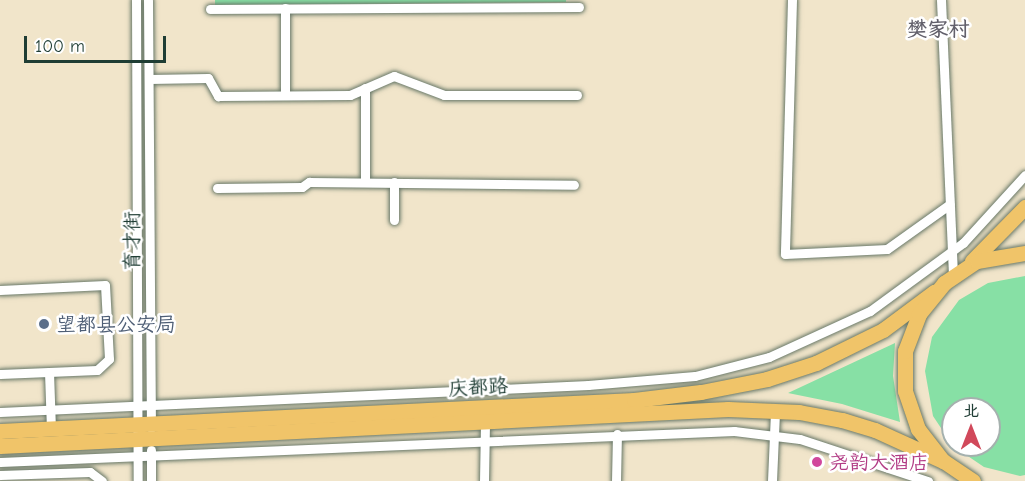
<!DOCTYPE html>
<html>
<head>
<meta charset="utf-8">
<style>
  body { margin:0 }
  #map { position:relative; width:1025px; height:481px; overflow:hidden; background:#f1e5ca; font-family:"Comic Neue","LXGW WenKai TC",sans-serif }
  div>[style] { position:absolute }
  .green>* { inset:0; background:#87e0a5 }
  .roads { filter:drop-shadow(0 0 2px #687868) drop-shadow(0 0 2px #687868) }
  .minor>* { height:9px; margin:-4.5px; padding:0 4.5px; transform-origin:4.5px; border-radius:4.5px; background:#fff }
  .highway>* { height:15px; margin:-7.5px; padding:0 7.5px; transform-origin:7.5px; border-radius:7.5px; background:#f0c469 }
  .dots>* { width:16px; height:16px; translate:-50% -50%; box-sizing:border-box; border:3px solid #fff; border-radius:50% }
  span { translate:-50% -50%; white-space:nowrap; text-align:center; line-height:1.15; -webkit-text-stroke:5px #fff; paint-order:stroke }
  .street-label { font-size:20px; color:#1f3d34 }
  .service-label { font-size:20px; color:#4e5e75 }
  .left { translate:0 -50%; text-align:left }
  .hotel-label { font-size:20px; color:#b23c85 }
  .neighbourhood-label { font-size:21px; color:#62606b; font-weight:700 }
  .north { position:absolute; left:941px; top:397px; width:60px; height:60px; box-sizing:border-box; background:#fff; border:2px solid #a5b1ae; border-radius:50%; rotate:0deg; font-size:16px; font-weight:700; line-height:24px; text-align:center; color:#1f3d34 }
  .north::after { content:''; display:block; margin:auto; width:21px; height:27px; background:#d1495b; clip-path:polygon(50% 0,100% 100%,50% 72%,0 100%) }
  .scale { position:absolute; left:24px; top:36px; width:142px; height:27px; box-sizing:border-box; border:3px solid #1f3d34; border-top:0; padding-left:8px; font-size:18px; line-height:21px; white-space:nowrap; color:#1f3d34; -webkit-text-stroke:4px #fff; paint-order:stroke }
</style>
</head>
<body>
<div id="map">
  <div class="green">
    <i style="clip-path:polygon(215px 0,566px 0,566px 2px,215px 5px)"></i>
    <i style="clip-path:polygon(evenodd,1025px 276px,1025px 475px,1020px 476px,984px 467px,953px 446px,933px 416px,925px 371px,932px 337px,959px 300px,988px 283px,1025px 276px,953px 409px,989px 409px,989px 445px,953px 445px,953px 409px)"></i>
    <i style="clip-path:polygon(895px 343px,893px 376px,900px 422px,842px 404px,788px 393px)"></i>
  </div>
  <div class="roads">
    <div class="minor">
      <i style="left:136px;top:0;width:481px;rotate:89.8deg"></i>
      <i style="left:148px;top:0;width:428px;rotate:89.6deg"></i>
      <i style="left:792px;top:0;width:254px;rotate:91.6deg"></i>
      <i style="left:785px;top:254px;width:102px;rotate:-2.8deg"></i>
      <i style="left:887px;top:249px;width:77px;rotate:-35.5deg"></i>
      <i style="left:941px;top:0;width:275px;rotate:87.5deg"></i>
      <i style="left:285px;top:8px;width:87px;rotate:90deg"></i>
      <i style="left:210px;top:9px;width:369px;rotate:-0.3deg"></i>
      <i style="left:149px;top:79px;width:59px;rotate:-1deg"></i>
      <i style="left:208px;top:78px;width:21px;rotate:61deg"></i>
      <i style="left:218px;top:96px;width:132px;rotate:-0.4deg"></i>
      <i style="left:350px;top:95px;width:48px;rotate:-23.4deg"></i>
      <i style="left:394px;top:76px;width:53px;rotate:20.8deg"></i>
      <i style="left:444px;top:95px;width:133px"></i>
      <i style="left:365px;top:88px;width:94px;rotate:90deg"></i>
      <i style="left:394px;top:182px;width:38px;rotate:90deg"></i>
      <i style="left:217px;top:188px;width:85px;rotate:-0.7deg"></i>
      <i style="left:302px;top:187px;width:9px;rotate:-36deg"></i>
      <i style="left:309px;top:182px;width:265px;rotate:0.6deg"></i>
      <i style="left:0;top:290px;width:105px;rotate:-2.7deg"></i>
      <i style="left:105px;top:285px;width:74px;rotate:86.9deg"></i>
      <i style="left:109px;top:359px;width:16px;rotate:137deg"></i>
      <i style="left:97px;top:370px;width:97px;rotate:177.6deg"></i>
      <i style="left:49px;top:372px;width:57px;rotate:88deg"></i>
      <i style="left:0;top:412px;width:589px;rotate:-2.63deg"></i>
      <i style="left:588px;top:385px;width:107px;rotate:-4.8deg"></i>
      <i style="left:695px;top:376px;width:76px;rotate:-14.4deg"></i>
      <i style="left:769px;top:357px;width:111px;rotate:-24.5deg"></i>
      <i style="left:870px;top:311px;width:115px;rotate:-36.2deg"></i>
      <i style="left:963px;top:243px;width:92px;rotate:-47.6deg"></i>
      <i style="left:0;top:462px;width:735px;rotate:-2.42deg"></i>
      <i style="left:734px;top:431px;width:66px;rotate:6.9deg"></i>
      <i style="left:800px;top:439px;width:135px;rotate:18.2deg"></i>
      <i style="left:0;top:475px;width:90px;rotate:-1.9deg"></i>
      <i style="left:90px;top:472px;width:15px;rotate:37deg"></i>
      <i style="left:151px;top:481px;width:31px;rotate:-90deg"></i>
      <i style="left:484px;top:481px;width:60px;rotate:-89deg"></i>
      <i style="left:616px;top:481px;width:47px;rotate:-88.8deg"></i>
      <i style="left:772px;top:481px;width:70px;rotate:-87.5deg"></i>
    </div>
    <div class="highway">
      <i style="left:972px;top:261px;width:76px;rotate:-45.5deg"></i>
      <i style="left:0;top:431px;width:635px;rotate:-2.8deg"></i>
      <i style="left:634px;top:400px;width:67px;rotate:-6.8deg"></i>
      <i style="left:701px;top:392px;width:67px;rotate:-11.1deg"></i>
      <i style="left:767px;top:379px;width:52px;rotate:-18.1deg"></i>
      <i style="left:816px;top:363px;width:75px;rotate:-26.2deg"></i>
      <i style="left:883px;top:330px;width:64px;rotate:-36.7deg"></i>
      <i style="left:0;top:446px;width:729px;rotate:-2.91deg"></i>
      <i style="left:728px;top:409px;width:71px;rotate:2.4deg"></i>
      <i style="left:799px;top:412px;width:44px;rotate:10.5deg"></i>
      <i style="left:842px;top:420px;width:34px;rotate:17deg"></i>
      <i style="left:875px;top:430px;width:75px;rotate:24.5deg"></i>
      <i style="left:973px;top:481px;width:36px;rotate:-146deg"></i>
      <i style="left:943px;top:461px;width:41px;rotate:-128deg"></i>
      <i style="left:918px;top:429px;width:40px;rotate:-108.9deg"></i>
      <i style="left:905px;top:391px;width:40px;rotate:-90deg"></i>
      <i style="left:905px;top:351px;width:40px;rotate:-69deg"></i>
      <i style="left:919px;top:314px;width:40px;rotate:-51deg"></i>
      <i style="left:944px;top:283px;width:40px;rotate:-34deg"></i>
      <i style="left:977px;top:261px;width:49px;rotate:-9.5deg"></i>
    </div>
  </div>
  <div class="dots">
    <i style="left:44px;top:324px;background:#5c6f8a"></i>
    <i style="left:817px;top:462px;background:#d1479c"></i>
  </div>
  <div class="street-label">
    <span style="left:132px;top:241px;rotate:-90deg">育才街</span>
    <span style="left:478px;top:387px;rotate:-3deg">庆都路</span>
  </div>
  <div class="service-label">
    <span class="left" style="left:56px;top:324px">望都县公安局</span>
  </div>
  <div class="hotel-label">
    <span class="left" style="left:829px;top:462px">尧韵大酒店</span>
  </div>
  <div class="neighbourhood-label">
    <span style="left:938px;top:29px">樊家村</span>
  </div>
  <div class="north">北</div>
  <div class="scale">100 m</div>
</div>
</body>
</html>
